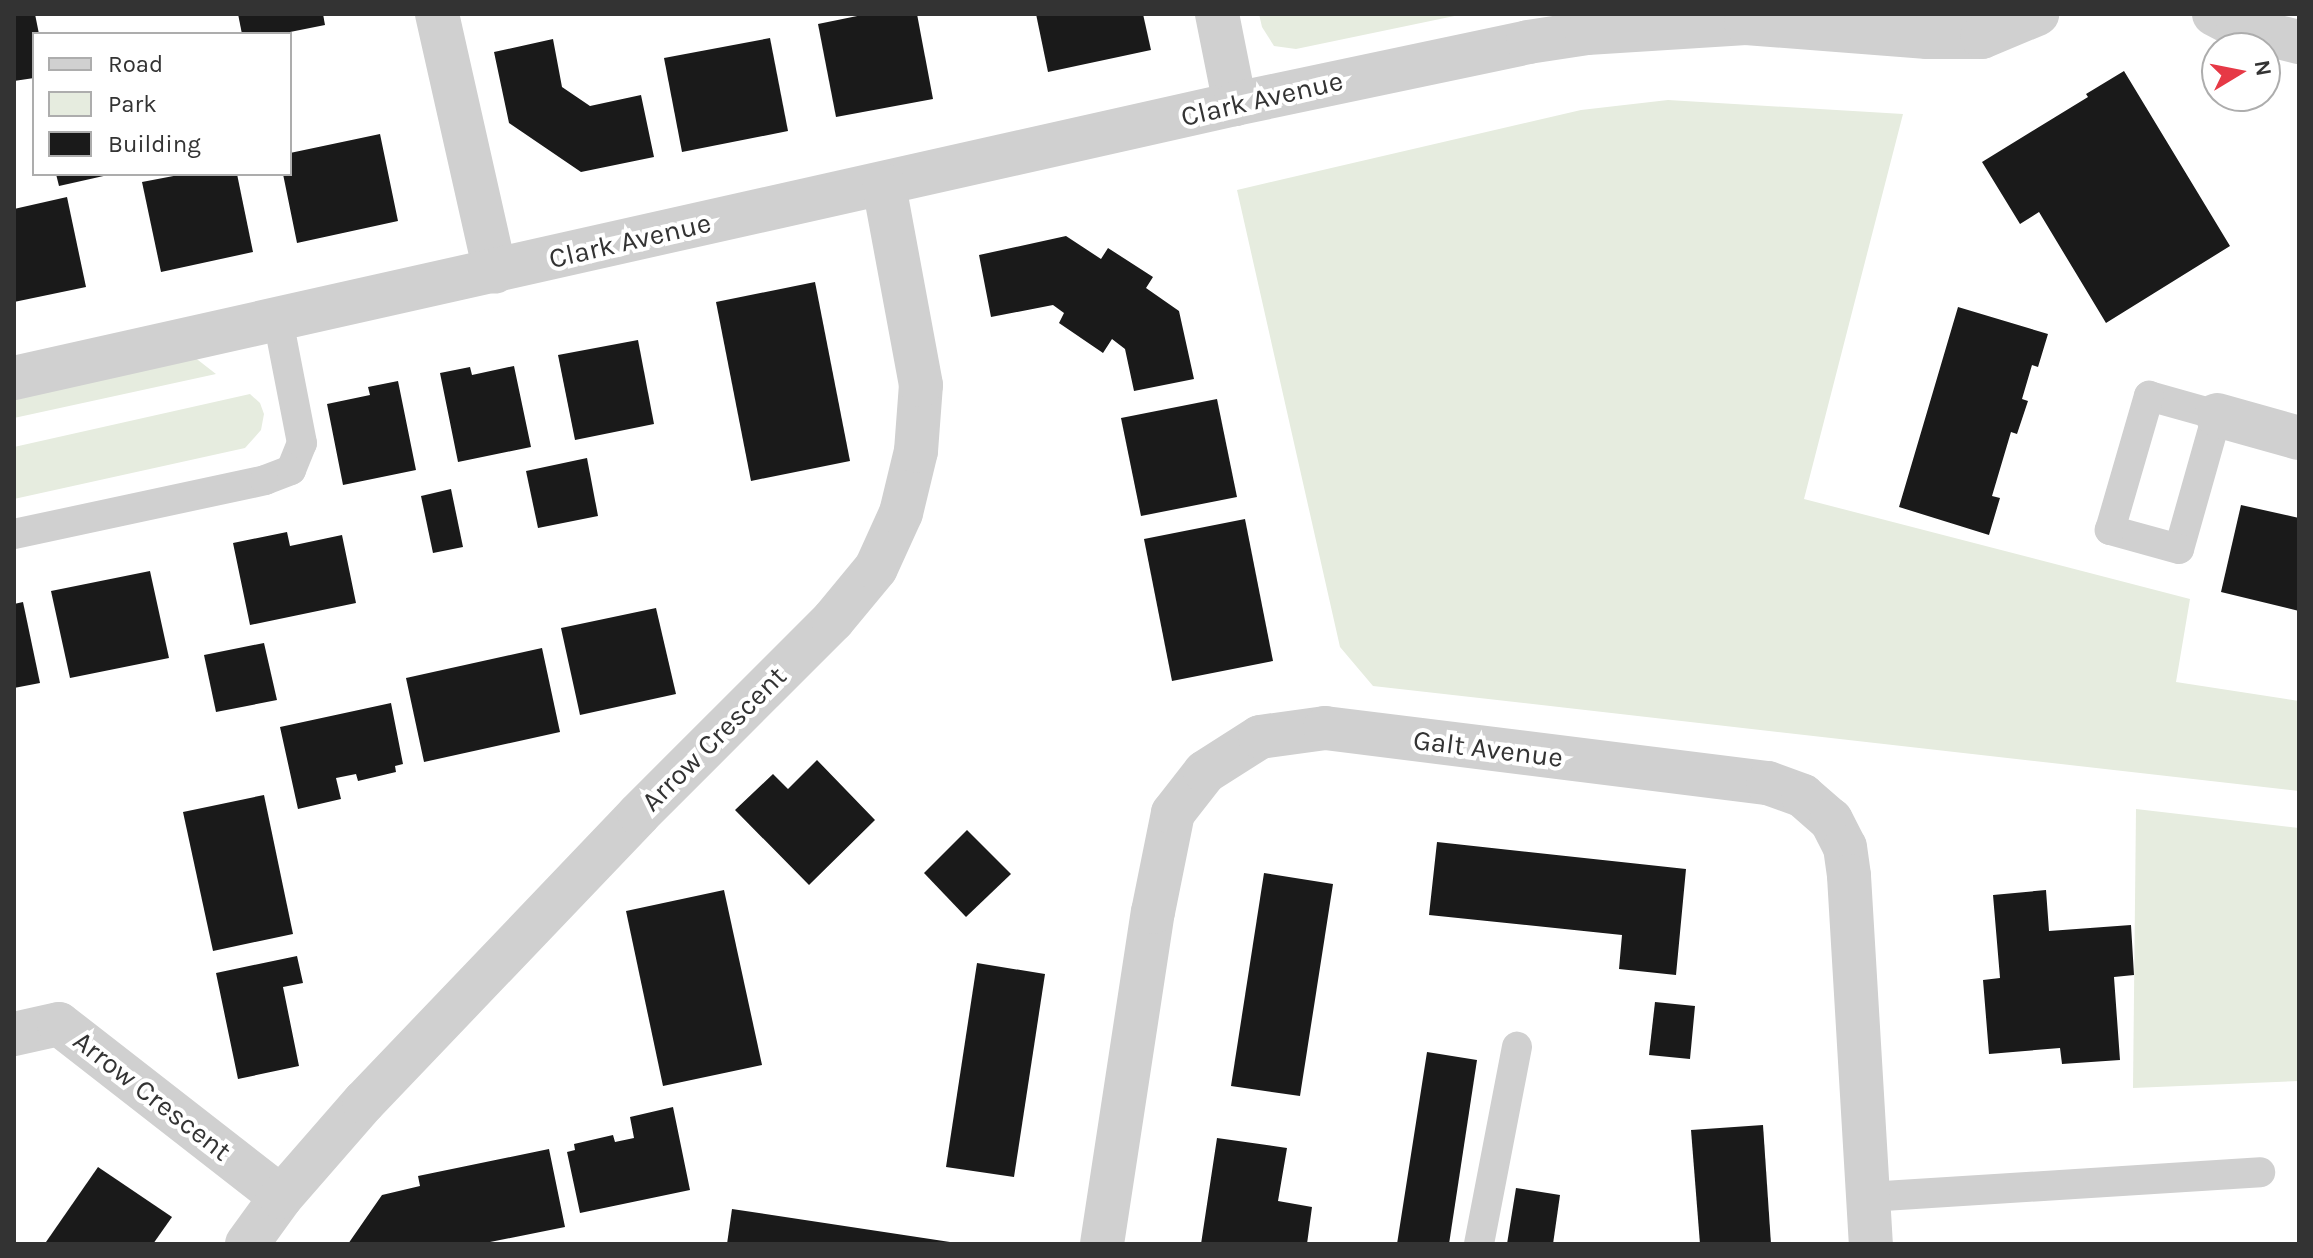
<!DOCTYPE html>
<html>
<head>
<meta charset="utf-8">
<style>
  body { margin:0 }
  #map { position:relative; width:2313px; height:1258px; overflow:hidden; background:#fff; font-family:Karla,sans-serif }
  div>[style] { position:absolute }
  .green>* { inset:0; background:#e6ecdf }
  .building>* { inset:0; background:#1a1a1a }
  .lane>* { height:30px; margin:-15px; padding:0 15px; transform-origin:15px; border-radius:15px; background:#d0d0d0 }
  .street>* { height:44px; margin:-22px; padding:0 22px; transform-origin:22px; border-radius:22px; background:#d0d0d0 }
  span { translate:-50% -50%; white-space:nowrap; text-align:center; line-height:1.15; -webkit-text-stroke:8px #fff; paint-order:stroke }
  .street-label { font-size:28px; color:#333 }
  .frame { position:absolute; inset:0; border:16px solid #333; pointer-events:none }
  .legend { position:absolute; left:32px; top:32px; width:260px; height:144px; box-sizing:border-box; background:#fff; border:2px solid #adadad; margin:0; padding:10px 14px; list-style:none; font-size:24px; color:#333 }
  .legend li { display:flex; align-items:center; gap:16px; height:40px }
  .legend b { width:40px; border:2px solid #adadad }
  .north { position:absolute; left:2201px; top:32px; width:80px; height:80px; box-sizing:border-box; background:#fff; border:2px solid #adadad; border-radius:50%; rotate:80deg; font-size:22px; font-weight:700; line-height:32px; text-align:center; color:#333 }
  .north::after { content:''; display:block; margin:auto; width:28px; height:36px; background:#e63946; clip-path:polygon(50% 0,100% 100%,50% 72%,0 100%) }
</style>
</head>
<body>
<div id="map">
  <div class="green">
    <i style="clip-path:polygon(1259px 14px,1464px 14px,1296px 49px,1274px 46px,1262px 27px)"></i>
    <i style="clip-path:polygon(1668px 100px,1903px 114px,1804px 499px,2190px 599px,2176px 682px,2299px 701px,2299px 791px,1373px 686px,1340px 647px,1237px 190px,1581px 110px)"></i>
    <i style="clip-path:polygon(189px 353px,216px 374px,14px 418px,14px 394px)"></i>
    <i style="clip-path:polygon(250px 394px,260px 403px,264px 414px,261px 430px,245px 448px,14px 499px,14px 447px)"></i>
    <i style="clip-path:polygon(2136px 809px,2299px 828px,2299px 1081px,2133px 1088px)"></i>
  </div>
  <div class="building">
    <i style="clip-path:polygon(14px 14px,35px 14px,39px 34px,34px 34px,34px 78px,14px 81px)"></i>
    <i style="clip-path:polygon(238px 14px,323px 14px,325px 25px,280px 34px,242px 34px)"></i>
    <i style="clip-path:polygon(867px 14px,917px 14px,933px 99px,836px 117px,818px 24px)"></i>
    <i style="clip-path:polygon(1036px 14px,1143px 14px,1151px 50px,1048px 72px)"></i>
    <i style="clip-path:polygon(770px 38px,788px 131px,682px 152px,664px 58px)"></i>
    <i style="clip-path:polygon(553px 39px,562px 87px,590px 106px,641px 95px,654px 157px,581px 172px,509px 123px,494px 52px)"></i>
    <i style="clip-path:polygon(2124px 71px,2230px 246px,2106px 323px,2039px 212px,2020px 224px,1982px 162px,2088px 97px,2086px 94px)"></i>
    <i style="clip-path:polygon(380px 134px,398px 221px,297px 243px,283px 174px,290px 174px,290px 153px)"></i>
    <i style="clip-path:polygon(56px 174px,108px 174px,108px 175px,59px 186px)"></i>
    <i style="clip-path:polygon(184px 174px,237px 174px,253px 252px,161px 272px,142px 182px)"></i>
    <i style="clip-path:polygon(67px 197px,86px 287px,14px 302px,14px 209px)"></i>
    <i style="clip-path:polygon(1066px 236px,1101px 259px,1108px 248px,1153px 277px,1146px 288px,1179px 311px,1194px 379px,1134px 391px,1125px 349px,1112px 339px,1103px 353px,1059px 323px,1064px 313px,1053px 305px,991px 317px,979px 255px)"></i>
    <i style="clip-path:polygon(815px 282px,850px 461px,751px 481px,716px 302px)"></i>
    <i style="clip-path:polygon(1958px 307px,2048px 334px,2038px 367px,2032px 365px,2022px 399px,2028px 401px,2017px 434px,2011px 432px,1992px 496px,2000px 498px,1989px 535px,1899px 507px)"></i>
    <i style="clip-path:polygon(638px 340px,654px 424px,575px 440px,558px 355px)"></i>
    <i style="clip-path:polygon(514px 366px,531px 447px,458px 462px,440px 373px,470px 367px,472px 375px)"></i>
    <i style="clip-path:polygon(398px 381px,416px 470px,343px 485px,327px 404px,370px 395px,368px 387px)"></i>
    <i style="clip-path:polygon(1217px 399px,1237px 497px,1141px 516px,1121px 418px)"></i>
    <i style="clip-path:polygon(587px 458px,598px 516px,538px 528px,526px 471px)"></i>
    <i style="clip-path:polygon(451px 489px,463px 547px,433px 553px,421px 496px)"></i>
    <i style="clip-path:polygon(2241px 505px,2299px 518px,2299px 611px,2221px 592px)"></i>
    <i style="clip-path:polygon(1245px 519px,1273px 661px,1172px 681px,1144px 539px)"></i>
    <i style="clip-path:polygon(287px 532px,290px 546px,342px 535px,356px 603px,250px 625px,233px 543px)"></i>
    <i style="clip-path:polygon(150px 571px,169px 658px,70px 678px,51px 591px)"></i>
    <i style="clip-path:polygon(23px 602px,40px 683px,14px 688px,14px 604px)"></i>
    <i style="clip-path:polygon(656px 608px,676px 694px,580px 715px,561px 628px)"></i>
    <i style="clip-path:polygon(264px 643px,277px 700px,216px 712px,204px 655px)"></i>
    <i style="clip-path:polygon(542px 648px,560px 732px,424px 762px,406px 678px)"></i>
    <i style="clip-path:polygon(391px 703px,403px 764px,395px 766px,396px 772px,358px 781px,356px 774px,336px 778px,341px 799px,298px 809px,280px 727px)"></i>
    <i style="clip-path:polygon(817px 760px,875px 820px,809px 885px,735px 810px,773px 774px,788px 789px)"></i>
    <i style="clip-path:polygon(264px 795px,293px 934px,213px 951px,183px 812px)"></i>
    <i style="clip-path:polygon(967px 830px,1011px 874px,966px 917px,924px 873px)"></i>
    <i style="clip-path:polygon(1437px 842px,1686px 869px,1676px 975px,1619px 969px,1622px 935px,1429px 915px)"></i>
    <i style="clip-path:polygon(1264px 873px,1333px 884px,1300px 1096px,1231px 1086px)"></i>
    <i style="clip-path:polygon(724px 890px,762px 1065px,663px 1086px,626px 911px)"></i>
    <i style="clip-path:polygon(2046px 890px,2049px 931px,2131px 925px,2134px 975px,2114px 977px,2120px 1060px,2062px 1064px,2060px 1048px,1989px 1054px,1983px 980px,2000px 978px,1993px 895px)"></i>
    <i style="clip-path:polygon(297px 956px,303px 983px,283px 987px,299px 1066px,238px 1079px,216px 973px)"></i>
    <i style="clip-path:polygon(977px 963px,1045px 974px,1014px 1177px,946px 1167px)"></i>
    <i style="clip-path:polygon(1655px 1002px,1695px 1006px,1690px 1059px,1649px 1055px)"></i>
    <i style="clip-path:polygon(1427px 1052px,1477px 1060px,1449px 1244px,1397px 1244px)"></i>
    <i style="clip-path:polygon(673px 1107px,690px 1190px,580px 1213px,567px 1152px,575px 1150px,574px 1144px,613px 1135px,615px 1142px,634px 1138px,630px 1117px)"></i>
    <i style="clip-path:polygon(1763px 1125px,1771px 1244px,1700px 1244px,1691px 1130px)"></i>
    <i style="clip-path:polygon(1217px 1138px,1287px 1148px,1278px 1201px,1312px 1207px,1307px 1244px,1201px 1244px)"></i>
    <i style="clip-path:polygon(549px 1149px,565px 1227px,480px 1244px,348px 1244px,382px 1195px,420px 1186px,418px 1176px)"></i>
    <i style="clip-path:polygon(98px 1167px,172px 1217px,153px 1244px,46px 1242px)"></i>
    <i style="clip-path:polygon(1516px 1188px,1560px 1195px,1553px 1244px,1507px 1244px)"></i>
    <i style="clip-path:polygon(732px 1209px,950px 1242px,950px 1244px,727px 1244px)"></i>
  </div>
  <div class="lane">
    <i style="left:2149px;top:396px;width:71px;rotate:15.6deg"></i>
    <i style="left:2217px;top:415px;width:139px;rotate:105.8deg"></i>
    <i style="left:2179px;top:549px;width:72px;rotate:-164.6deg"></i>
    <i style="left:2110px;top:530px;width:140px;rotate:-73.8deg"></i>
    <i style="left:14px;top:534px;width:257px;rotate:-12.1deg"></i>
    <i style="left:265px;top:480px;width:28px;rotate:-21deg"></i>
    <i style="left:291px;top:470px;width:29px;rotate:-68deg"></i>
    <i style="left:302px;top:443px;width:125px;rotate:-101deg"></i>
    <i style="left:1868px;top:1197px;width:393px;rotate:-3.6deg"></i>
    <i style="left:1479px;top:1244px;width:201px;rotate:-79.1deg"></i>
  </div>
  <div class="street">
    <i style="left:437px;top:14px;width:264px;rotate:77.3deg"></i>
    <i style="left:1217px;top:14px;width:92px;rotate:78.7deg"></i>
    <i style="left:2214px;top:14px;width:27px;rotate:28deg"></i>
    <i style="left:2238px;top:27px;width:63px;rotate:13.8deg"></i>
    <i style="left:14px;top:378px;width:1251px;rotate:-12.65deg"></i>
    <i style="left:1235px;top:104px;width:299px;rotate:-11.9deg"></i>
    <i style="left:1528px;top:42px;width:60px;rotate:-8.7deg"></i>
    <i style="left:1587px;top:33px;width:159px;rotate:-3.6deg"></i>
    <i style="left:1746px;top:23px;width:182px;rotate:4.4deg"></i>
    <i style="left:1927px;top:37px;width:55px"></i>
    <i style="left:1982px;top:37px;width:60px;rotate:-22.7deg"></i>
    <i style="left:2217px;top:415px;width:85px;rotate:15.7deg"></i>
    <i style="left:14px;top:1034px;width:46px;rotate:-12.5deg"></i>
    <i style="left:59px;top:1024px;width:281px;rotate:37.9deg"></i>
    <i style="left:247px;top:1244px;width:58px;rotate:-54.1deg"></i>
    <i style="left:281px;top:1197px;width:126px;rotate:-48.9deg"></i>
    <i style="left:364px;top:1102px;width:398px;rotate:-46.3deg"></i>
    <i style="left:639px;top:814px;width:274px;rotate:-45deg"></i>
    <i style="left:833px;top:620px;width:67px;rotate:-50.4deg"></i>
    <i style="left:876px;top:568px;width:60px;rotate:-65.6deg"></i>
    <i style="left:901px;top:513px;width:64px;rotate:-76.4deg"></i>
    <i style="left:916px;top:451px;width:66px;rotate:-85.7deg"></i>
    <i style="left:921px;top:385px;width:203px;rotate:-100.5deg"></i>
    <i style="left:1102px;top:1244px;width:336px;rotate:-81.3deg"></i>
    <i style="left:1153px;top:912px;width:101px;rotate:-78.6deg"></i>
    <i style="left:1173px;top:813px;width:52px;rotate:-52deg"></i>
    <i style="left:1205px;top:772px;width:65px;rotate:-32.5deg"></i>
    <i style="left:1260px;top:737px;width:66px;rotate:-7.9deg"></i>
    <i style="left:1325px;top:728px;width:446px;rotate:7.1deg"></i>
    <i style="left:1768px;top:783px;width:37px;rotate:20deg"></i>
    <i style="left:1803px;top:796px;width:37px;rotate:41deg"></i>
    <i style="left:1831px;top:820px;width:30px;rotate:63deg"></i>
    <i style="left:1845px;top:847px;width:29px;rotate:82deg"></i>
    <i style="left:1849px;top:876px;width:369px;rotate:86.6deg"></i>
  </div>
  <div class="street-label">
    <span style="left:1262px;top:99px;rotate:-13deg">Clark Avenue</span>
    <span style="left:630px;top:241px;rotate:-13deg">Clark Avenue</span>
    <span style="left:714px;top:739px;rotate:-45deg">Arrow Crescent</span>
    <span style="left:1488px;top:749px;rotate:7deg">Galt Avenue</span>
    <span style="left:152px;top:1096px;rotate:38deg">Arrow Crescent</span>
  </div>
  <div class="frame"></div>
  <ul class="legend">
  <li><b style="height:10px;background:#d0d0d0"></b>Road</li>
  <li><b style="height:22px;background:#e6ecdf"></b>Park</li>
  <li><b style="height:22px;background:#1a1a1a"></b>Building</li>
  </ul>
  <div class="north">N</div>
</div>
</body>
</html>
